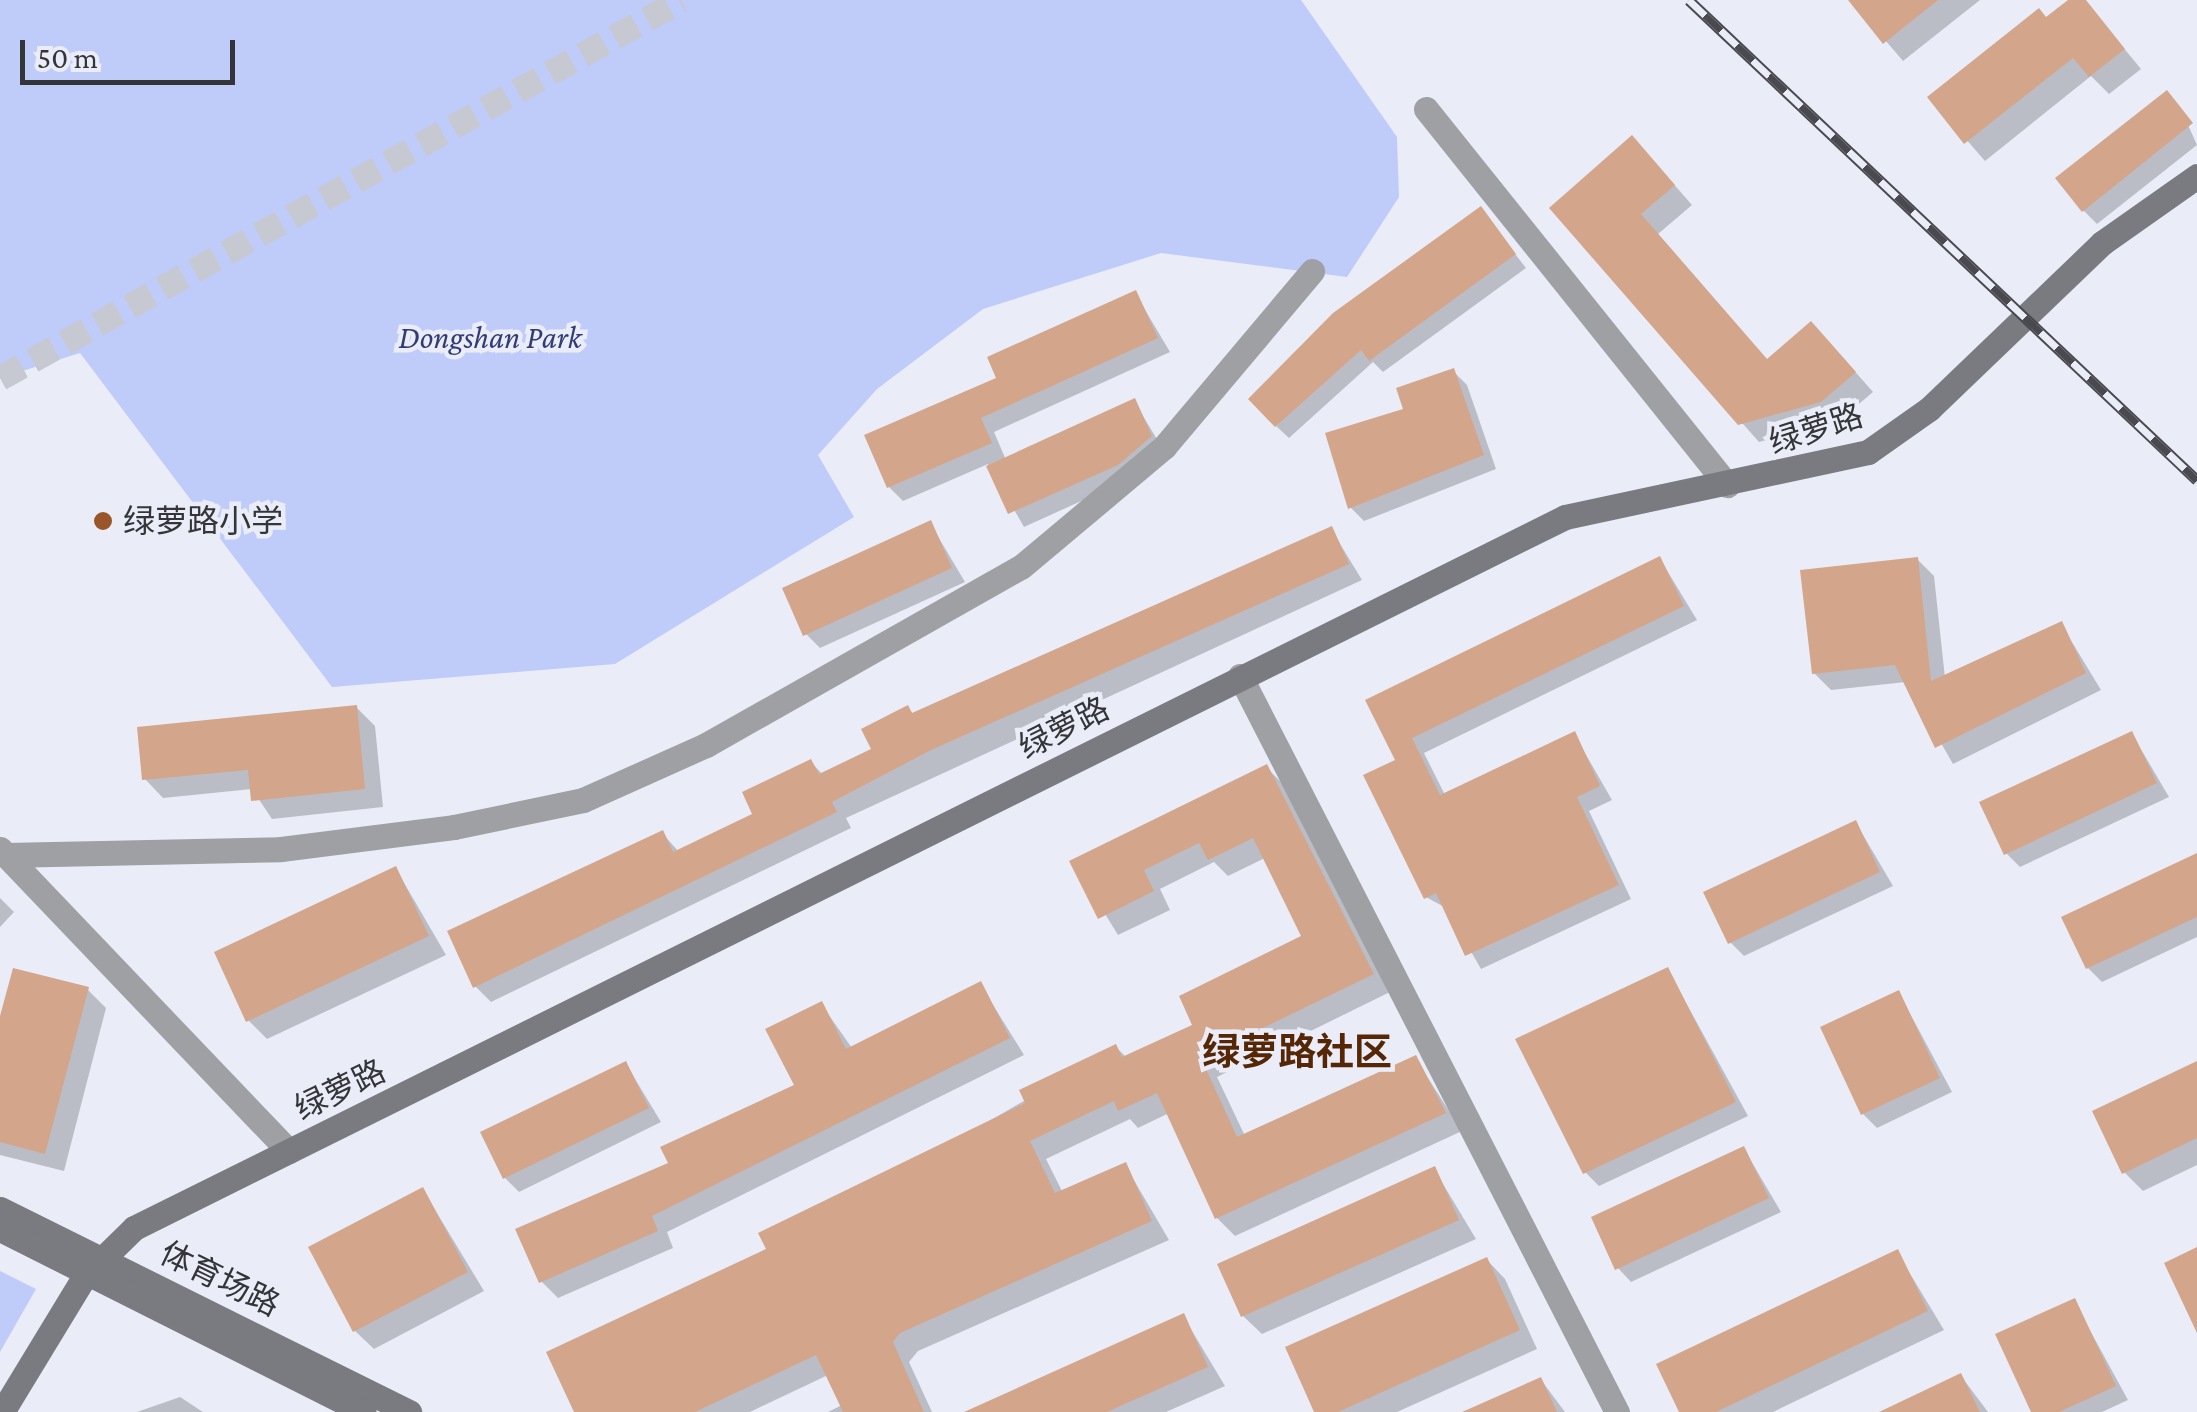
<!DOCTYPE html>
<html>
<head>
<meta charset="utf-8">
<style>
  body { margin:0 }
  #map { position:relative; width:2197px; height:1412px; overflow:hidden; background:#eaedf8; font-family:"Crimson Pro","Noto Sans SC",serif }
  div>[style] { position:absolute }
  .green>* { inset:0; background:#bfcbf8 }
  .shadow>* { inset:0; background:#0003 }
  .building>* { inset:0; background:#d3a58b }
  .primary-tunnel>* { height:25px; margin-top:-12.5px; transform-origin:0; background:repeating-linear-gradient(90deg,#c6c8d2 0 25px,transparent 0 37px) }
  .street>* { height:25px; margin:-12.5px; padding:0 12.5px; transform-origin:12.5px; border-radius:12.5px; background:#9ea0a4 }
  .secondary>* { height:25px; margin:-12.5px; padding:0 12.5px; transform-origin:12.5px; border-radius:12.5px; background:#797b81 }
  .rail>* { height:11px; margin-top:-5.5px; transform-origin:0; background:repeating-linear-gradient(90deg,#eaedf8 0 22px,#494a4f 0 44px); box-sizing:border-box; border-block:2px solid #494a4f }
  .dots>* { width:28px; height:28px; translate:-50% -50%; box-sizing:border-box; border:5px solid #eaedf8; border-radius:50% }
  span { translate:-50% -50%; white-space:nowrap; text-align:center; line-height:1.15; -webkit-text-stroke:9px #eaedf8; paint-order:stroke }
  .park-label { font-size:32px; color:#313c74; font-style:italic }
  .street-label { font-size:32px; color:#343539 }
  .poi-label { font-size:32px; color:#343539 }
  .left { translate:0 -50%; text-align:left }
  .quarter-label { font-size:38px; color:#552706; font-weight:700 }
  .scale { position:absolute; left:20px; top:40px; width:215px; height:45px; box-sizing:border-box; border:5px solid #343539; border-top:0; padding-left:12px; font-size:30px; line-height:35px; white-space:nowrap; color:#343539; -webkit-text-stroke:8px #eaedf8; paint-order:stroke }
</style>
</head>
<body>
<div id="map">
  <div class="green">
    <i style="clip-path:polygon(0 0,1301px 0,1397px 137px,1399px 197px,1347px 277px,1161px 253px,983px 309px,877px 389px,818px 455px,854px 517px,615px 664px,332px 687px,80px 353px,0 378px)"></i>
    <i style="clip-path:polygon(0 1271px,36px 1289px,0 1352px)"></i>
  </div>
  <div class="shadow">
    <i style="clip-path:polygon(1851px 0,1980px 0,1903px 61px)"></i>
    <i style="clip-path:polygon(2072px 0,2084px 0,2141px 69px,2109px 94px,2091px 76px,1985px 161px,1930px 98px)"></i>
    <i style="clip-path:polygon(2180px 107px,2197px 145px,2097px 224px,2083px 210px)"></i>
    <i style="clip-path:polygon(1650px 157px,1692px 205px,1658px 234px,1768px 361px,1830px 343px,1873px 392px,1840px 420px,1759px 442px,1552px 208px)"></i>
    <i style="clip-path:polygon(1480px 209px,1526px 268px,1383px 372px,1373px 362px,1289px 438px,1276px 426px)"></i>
    <i style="clip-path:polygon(1135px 293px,1170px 352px,994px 432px,1006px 460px,1134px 401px,1164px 451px,1132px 478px,1024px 527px,988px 464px,903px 501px,889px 487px,1000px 380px)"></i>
    <i style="clip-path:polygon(1453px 371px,1467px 385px,1496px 469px,1364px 521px,1350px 507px,1406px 411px)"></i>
    <i style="clip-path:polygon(930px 523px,965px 582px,820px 648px,806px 634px)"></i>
    <i style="clip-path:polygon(1331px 529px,1362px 580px,846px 818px,851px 828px,491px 1002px,475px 986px,662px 833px,679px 852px,755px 815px,811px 762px,823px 775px,874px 750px,908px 708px,914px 715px)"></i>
    <i style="clip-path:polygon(1660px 559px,1697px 620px,1424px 753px,1445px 795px,1574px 734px,1612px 800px,1589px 811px,1631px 899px,1481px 969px,1446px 908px,1426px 897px,1398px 761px,1368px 701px)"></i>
    <i style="clip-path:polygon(1917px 559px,1934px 576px,1945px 678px,2061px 624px,2101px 690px,1953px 764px,1906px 682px,1831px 690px,1814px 673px)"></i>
    <i style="clip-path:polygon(356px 707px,375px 726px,383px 807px,272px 819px,252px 789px,163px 798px,145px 779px)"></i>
    <i style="clip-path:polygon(2132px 734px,2169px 797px,2020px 867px,2006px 853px)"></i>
    <i style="clip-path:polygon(1266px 767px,1284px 785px,1390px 992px,1217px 1077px,1245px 1136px,1415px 1058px,1462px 1131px,1235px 1236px,1217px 1218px,1169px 1113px,1138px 1128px,1130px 1119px,1046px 1159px,1063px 1193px,1125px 1165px,1169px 1240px,918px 1351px,909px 1362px,932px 1412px,828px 1412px,842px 1405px,828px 1375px,750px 1412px,577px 1412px,769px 1250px,1116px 1047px,1127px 1058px,1196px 1026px,1304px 938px,1265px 858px,1228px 876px,1214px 862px,1160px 889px,1170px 910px,1118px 935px,1073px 862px)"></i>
    <i style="clip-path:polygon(1856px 823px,1893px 886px,1744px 956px,1730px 942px)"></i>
    <i style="clip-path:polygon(2197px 856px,2197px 937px,2102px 982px,2088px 968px)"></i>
    <i style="clip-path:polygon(396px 869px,446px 955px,267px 1039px,248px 1020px)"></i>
    <i style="clip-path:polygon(0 898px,14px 912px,0 927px)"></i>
    <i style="clip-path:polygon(1668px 970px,1748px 1116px,1599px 1186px,1585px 1172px)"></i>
    <i style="clip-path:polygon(980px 984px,1024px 1055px,667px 1232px,673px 1248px,558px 1298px,541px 1281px,671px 1164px,797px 1086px,821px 1004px,852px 1048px)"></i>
    <i style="clip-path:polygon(87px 989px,106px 1008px,64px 1171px,0 1155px,0 1026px)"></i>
    <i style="clip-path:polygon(1899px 993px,1952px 1092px,1877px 1128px,1863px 1114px)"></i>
    <i style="clip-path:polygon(626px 1064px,661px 1122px,519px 1192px,505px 1178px)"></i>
    <i style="clip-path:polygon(2197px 1064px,2197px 1165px,2143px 1191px,2124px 1172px)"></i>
    <i style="clip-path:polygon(1744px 1149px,1781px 1212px,1631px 1282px,1618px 1268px)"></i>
    <i style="clip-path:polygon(1434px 1169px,1476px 1239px,1262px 1334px,1243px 1316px)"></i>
    <i style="clip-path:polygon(423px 1190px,484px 1291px,374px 1349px,355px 1331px)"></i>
    <i style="clip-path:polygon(1897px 1252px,1944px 1330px,1773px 1412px,1682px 1412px)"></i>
    <i style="clip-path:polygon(1487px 1260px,1505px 1279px,1537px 1349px,1397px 1412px,1317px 1412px)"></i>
    <i style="clip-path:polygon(2074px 1301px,2128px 1400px,2102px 1412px,2034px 1412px)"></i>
    <i style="clip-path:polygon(1183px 1316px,1225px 1386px,1166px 1412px,970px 1412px)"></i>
    <i style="clip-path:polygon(1961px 1376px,1988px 1412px,1885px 1412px)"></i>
    <i style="clip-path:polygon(1541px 1380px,1565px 1412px,1468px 1412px)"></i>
    <i style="clip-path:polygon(180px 1397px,203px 1412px,137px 1412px)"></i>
  </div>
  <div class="building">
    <i style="clip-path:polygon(1848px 0,1938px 0,1883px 44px)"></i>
    <i style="clip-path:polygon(2068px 0,2086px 0,2125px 49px,2089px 77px,2073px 58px,1964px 144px,1927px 97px,2039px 8px,2046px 17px)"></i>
    <i style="clip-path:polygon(2167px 90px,2193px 123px,2082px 212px,2055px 178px)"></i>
    <i style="clip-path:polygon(1632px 135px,1675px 185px,1641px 214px,1767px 359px,1811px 321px,1856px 372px,1821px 402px,1738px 425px,1549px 208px)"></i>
    <i style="clip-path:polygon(1481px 206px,1516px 254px,1369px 361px,1361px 350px,1275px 427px,1248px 399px,1333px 313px)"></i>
    <i style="clip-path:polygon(1136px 290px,1158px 338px,981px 418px,992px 443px,887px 488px,864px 435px,996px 378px,987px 357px)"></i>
    <i style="clip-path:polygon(1454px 368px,1484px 455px,1348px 509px,1325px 433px,1403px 409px,1396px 388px)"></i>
    <i style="clip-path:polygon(1135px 398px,1152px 436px,1118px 465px,1008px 514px,986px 466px)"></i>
    <i style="clip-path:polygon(931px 520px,952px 568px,803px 636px,782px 588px)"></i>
    <i style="clip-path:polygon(1332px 526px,1349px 564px,931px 750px,832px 802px,837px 812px,473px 988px,447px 931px,663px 830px,673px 852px,752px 814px,742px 792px,811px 759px,819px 774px,871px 749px,861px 729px,908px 705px,912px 713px)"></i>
    <i style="clip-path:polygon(1660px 556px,1684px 606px,1412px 738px,1440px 795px,1575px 731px,1600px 786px,1577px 797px,1619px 885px,1465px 956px,1436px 893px,1424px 899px,1363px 775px,1395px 760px,1365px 700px)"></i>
    <i style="clip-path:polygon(1918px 557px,1931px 681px,2062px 621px,2086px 673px,1935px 748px,1895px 665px,1812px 674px,1800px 570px)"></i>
    <i style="clip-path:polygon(357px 705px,365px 789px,251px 801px,248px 770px,142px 780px,137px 727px)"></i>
    <i style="clip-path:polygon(2132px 731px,2157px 783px,2004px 855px,1979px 802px)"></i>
    <i style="clip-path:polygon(1267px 764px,1374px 974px,1201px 1058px,1237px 1137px,1416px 1055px,1446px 1113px,1215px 1219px,1157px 1093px,1118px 1111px,1114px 1101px,1030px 1141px,1055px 1193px,1126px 1162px,1152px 1221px,900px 1333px,893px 1342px,924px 1412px,843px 1412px,816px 1355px,695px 1412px,574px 1412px,546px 1352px,766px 1249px,758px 1233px,1025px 1103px,1019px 1090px,1116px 1044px,1122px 1057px,1192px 1025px,1179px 996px,1301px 936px,1253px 838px,1208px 860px,1199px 843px,1144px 870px,1154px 891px,1098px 919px,1069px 861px)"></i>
    <i style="clip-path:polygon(1856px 820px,1880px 872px,1728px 944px,1703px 892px)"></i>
    <i style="clip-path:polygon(2197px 853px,2197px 917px,2086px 969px,2061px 917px)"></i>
    <i style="clip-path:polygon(396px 866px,429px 936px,246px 1022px,214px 952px)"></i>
    <i style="clip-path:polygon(1668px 967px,1736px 1102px,1583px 1174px,1515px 1039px)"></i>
    <i style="clip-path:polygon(13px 968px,89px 987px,45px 1154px,0 1142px,0 1016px)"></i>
    <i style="clip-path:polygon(981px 981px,1010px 1038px,652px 1216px,658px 1231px,539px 1283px,515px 1229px,668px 1163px,660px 1147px,794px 1085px,765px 1029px,822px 1001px,846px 1049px)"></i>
    <i style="clip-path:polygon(1899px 990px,1940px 1078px,1861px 1115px,1820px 1027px)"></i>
    <i style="clip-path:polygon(626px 1061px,649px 1108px,503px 1179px,480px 1132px)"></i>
    <i style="clip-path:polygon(2197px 1061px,2197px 1138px,2122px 1174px,2092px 1111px)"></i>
    <i style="clip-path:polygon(1744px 1146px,1769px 1198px,1615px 1270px,1591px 1217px)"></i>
    <i style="clip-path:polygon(1435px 1166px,1459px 1220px,1241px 1317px,1217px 1264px)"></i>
    <i style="clip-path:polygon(423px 1187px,468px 1272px,353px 1332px,308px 1247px)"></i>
    <i style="clip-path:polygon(2197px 1247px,2197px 1333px,2164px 1263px)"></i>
    <i style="clip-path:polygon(1898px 1249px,1928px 1311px,1716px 1412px,1679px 1412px,1656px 1364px)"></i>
    <i style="clip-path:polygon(1487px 1257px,1520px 1330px,1338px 1412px,1314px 1412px,1285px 1347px)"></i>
    <i style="clip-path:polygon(2075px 1298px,2116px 1386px,2059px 1412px,2031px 1412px,1995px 1334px)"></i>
    <i style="clip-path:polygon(1184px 1313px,1208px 1367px,1107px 1412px,964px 1412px)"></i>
    <i style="clip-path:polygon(1961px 1373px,1980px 1412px,1879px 1412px)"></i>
    <i style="clip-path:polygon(1541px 1377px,1557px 1412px,1462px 1412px)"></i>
  </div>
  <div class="primary-tunnel">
    <i style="left:0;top:378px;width:779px;rotate:-29.03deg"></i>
  </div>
  <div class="street">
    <i style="left:1426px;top:109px;width:482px;rotate:51.3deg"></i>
    <i style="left:1240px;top:676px;width:827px;rotate:62.88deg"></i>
    <i style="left:0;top:849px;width:418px;rotate:46.3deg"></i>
    <i style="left:5px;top:855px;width:276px;rotate:-1.2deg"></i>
    <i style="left:281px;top:849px;width:174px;rotate:-7.2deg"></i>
    <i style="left:454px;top:827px;width:132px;rotate:-11.8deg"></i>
    <i style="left:583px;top:800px;width:135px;rotate:-24.1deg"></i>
    <i style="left:706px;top:745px;width:362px;rotate:-29.5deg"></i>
    <i style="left:1021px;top:567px;width:187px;rotate:-40deg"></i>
    <i style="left:1164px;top:447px;width:230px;rotate:-49.9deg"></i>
  </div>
  <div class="secondary">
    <i style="left:0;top:1209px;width:457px;rotate:26.4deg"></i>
    <i style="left:0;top:1229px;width:407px;rotate:26.7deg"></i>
    <i style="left:2px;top:1412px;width:158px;rotate:-58.7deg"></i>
    <i style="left:84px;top:1277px;width:70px;rotate:-44.4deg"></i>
    <i style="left:134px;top:1228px;width:1598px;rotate:-26.42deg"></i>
    <i style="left:1565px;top:517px;width:310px;rotate:-12.1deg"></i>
    <i style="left:1868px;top:452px;width:75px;rotate:-35.2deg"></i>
    <i style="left:1929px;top:409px;width:240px;rotate:-43.8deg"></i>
    <i style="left:2102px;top:243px;width:116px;rotate:-35.2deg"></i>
  </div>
  <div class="rail">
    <i style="left:1689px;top:0;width:699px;rotate:43.38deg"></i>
  </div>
  <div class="dots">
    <i style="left:103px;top:521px;background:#9a5528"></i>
  </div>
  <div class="park-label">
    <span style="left:490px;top:337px">Dongshan Park</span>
  </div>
  <div class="street-label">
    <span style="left:1816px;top:429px;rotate:-18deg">绿萝路</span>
    <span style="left:1064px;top:728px;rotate:-27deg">绿萝路</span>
    <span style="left:340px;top:1090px;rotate:-26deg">绿萝路</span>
    <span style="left:220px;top:1279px;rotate:26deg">体育场路</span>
  </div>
  <div class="poi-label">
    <span class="left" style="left:123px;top:521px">绿萝路小学</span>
  </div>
  <div class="quarter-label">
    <span style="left:1297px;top:1053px">绿萝路社区</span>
  </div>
  <div class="scale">50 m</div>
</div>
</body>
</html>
